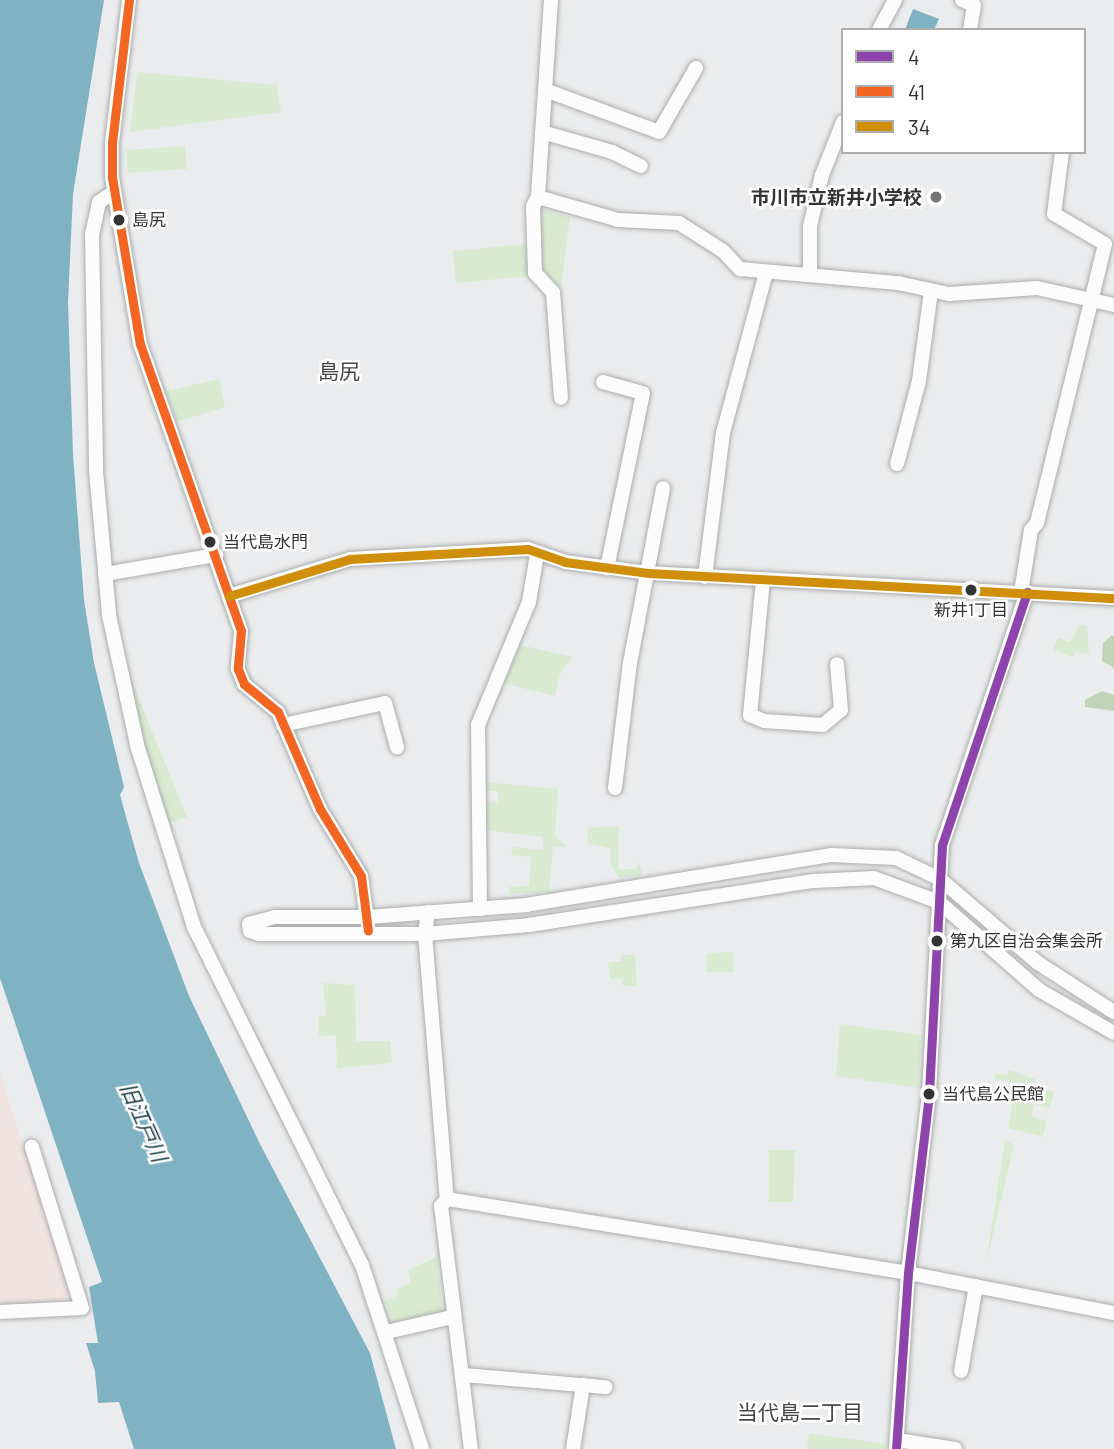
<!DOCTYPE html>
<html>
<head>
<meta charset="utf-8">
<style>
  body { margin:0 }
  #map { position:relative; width:1114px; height:1449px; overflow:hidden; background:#ebeced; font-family:Barlow,"Noto Sans JP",sans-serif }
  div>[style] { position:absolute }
  .commercial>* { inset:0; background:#f1e3e1 }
  .green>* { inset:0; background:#d8ebd0 }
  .forest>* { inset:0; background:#c0d4b8 }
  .water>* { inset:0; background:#7fb2c3 }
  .roads { filter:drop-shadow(0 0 2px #abacad) drop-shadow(0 0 2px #abacad) }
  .minor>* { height:14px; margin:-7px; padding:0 7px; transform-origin:7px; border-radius:7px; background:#fcfcfc }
  .bus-1>* { height:9px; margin:-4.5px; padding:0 4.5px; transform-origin:4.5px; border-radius:4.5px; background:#8e44ad }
  .bus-2>* { height:9px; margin:-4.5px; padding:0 4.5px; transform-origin:4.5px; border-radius:4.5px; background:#f26522 }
  .bus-3>* { height:9px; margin:-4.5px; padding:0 4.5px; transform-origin:4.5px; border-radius:4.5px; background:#d08f0a }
  .dots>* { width:19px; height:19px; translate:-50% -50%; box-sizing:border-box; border:4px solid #fff; border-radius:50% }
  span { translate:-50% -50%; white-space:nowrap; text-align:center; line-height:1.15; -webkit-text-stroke:5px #fff; paint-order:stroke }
  .bus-label { font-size:17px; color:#323333 }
  .left { translate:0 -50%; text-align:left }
  .poi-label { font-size:19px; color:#323333; font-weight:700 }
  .right { translate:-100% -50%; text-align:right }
  .neighbourhood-label { font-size:21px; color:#454647 }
  .water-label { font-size:21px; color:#153742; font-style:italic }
  .legend { position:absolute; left:841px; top:28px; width:245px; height:126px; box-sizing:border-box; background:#fff; border:2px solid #adadad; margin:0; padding:9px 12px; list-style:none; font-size:21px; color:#323333 }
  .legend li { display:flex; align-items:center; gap:14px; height:35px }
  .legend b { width:35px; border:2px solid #adadad }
</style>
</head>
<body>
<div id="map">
  <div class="commercial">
    <i style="clip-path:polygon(0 1073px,70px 1293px,61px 1303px,0 1305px)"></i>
  </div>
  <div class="green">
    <i style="clip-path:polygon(137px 72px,277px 85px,281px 112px,130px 132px)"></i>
    <i style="clip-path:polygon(185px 146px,187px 169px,128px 173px,126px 150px)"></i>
    <i style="clip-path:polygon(538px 209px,570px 217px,561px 288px,542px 268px)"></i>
    <i style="clip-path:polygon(525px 244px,528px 276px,456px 283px,453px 251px)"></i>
    <i style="clip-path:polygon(219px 379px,225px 407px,177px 422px,166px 391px)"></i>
    <i style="clip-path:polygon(1081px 624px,1087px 626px,1089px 654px,1075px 651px,1073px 657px,1053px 650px,1058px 638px,1069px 642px)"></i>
    <i style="clip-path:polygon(521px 645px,572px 657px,560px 674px,555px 696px,502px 683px)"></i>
    <i style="clip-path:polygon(129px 675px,187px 817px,165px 824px,150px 771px)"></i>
    <i style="clip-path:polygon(484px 782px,558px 789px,555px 835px,566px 847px,553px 846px,549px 892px,509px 894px,509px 887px,529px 886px,531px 857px,511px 855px,513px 847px,543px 850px,543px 837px,487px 830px,484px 803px,498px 802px,498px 791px,484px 791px)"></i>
    <i style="clip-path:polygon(611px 826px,619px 827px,618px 869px,636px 869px,639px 862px,642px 875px,619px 878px,610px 863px,611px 849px,587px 843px,588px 828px)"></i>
    <i style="clip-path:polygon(733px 952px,733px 972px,707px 972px,707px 953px)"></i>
    <i style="clip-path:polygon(621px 955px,635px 955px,637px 986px,623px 986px,622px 979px,610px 979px,608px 962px,621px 961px)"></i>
    <i style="clip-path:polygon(323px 983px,355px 985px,356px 1041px,390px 1041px,392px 1063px,337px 1068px,336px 1035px,319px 1036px,318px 1017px,326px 1015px)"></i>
    <i style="clip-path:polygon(840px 1024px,921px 1035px,919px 1088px,836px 1076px)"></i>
    <i style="clip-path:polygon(1009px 1070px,1035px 1079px,1034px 1087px,1054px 1092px,1050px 1108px,1034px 1104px,1031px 1116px,1047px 1121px,1043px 1137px,1008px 1128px,1016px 1083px,995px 1079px,995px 1073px,1008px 1075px)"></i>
    <i style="clip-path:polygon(1005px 1140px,1014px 1145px,986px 1264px)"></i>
    <i style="clip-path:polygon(769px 1150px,795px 1150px,793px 1202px,769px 1202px)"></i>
    <i style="clip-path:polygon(437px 1257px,443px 1312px,394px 1323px,385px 1301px,398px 1295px,395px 1290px,411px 1283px,408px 1270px)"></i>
    <i style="clip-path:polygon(809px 1433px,886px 1444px,886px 1449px,807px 1449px)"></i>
  </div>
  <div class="forest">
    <i style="clip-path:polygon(1112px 635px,1114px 636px,1114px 668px,1102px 661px,1103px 643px)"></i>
    <i style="clip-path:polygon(1102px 691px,1114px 695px,1114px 711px,1085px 707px,1085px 700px)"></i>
  </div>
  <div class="water">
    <i style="clip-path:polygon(0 0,104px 0,73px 194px,68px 302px,73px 455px,84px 600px,94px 663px,124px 787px,120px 795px,139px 863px,189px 996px,261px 1146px,370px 1353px,396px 1449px,134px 1449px,119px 1402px,98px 1403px,95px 1371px,86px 1343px,98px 1343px,89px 1287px,102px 1282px,0 978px)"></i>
    <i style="clip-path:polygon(913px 9px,939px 19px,934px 30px,905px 30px)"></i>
  </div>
  <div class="roads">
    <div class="minor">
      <i style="left:129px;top:0;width:144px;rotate:96.8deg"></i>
      <i style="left:112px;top:143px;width:34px;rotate:90deg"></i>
      <i style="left:112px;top:177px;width:169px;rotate:80.5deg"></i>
      <i style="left:140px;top:344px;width:304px;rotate:70.6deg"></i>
      <i style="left:241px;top:631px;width:38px;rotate:95deg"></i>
      <i style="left:238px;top:669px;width:16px;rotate:68deg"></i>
      <i style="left:244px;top:684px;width:44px;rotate:39.5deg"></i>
      <i style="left:278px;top:712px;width:106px;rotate:66.6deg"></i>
      <i style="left:320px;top:809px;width:79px;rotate:58.5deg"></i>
      <i style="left:361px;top:876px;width:50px;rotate:82deg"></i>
      <i style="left:551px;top:0;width:197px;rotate:93.8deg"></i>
      <i style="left:538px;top:197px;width:83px;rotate:16deg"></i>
      <i style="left:618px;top:220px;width:61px;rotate:2.8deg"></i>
      <i style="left:679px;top:223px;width:52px;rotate:32.5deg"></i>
      <i style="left:723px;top:251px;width:25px;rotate:47deg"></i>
      <i style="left:740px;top:269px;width:159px;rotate:5.1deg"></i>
      <i style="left:898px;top:283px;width:52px;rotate:12.2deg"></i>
      <i style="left:949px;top:294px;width:88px;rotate:-3.9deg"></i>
      <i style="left:1037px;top:288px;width:79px;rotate:12.4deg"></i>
      <i style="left:962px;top:0;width:13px;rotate:23deg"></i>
      <i style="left:974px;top:5px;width:25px;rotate:99deg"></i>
      <i style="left:879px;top:30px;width:34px;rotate:-62deg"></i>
      <i style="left:545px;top:90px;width:121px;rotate:20.2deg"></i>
      <i style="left:659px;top:132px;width:74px;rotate:-60deg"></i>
      <i style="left:542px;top:132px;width:73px;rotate:15.9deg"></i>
      <i style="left:612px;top:152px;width:32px;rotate:26deg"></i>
      <i style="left:114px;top:192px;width:18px;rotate:146deg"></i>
      <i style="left:99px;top:202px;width:33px;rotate:102deg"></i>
      <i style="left:92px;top:234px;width:237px;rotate:89deg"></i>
      <i style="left:96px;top:471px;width:145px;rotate:84.8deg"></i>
      <i style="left:109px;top:615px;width:133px;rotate:77.8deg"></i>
      <i style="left:137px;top:745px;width:191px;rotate:72.6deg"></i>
      <i style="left:194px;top:927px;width:377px;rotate:63.6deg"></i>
      <i style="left:362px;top:1265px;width:194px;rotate:71.9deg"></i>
      <i style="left:538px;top:197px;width:10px;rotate:119deg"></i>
      <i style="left:533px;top:206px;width:67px;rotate:88.3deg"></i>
      <i style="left:535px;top:273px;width:26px;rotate:47deg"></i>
      <i style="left:553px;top:292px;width:106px;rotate:85.7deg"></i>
      <i style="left:810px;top:275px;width:49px;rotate:-90deg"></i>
      <i style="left:810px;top:226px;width:52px;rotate:-76.8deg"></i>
      <i style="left:822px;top:175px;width:57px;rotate:-68.4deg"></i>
      <i style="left:603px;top:382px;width:41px;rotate:15.4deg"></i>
      <i style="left:643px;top:393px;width:179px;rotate:101.6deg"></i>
      <i style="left:897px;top:464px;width:86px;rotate:-75.2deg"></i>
      <i style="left:919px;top:381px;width:91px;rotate:-82.4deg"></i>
      <i style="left:105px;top:574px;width:113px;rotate:-9.7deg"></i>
      <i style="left:705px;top:577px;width:145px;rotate:-82.9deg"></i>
      <i style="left:723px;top:433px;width:167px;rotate:-75deg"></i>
      <i style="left:763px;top:580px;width:136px;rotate:95.5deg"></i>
      <i style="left:750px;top:715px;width:15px;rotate:23deg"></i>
      <i style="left:764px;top:721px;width:59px;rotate:3.9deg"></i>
      <i style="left:823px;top:725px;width:23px;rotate:-40deg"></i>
      <i style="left:841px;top:710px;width:46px;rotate:-95deg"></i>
      <i style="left:1021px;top:592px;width:63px;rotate:-80.8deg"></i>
      <i style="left:1031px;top:530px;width:9px;rotate:-49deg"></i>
      <i style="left:1037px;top:523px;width:287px;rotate:-76.3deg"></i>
      <i style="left:1105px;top:244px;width:59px;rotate:-149.5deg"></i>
      <i style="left:1054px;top:214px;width:63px;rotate:-82.6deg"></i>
      <i style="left:229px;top:596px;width:127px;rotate:-17deg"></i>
      <i style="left:350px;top:559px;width:178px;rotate:-3.2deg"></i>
      <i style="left:528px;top:549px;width:39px;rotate:19deg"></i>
      <i style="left:565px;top:562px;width:85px;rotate:7.5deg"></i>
      <i style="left:649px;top:573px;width:466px;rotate:3.1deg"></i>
      <i style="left:283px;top:725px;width:104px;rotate:-12.2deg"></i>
      <i style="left:385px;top:703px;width:46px;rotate:74.7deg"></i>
      <i style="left:615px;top:788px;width:126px;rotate:-83.2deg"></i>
      <i style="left:630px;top:663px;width:178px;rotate:-79.3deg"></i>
      <i style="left:480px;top:909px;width:184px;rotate:-90.6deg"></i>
      <i style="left:478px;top:725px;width:133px;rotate:-67.5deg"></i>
      <i style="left:529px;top:602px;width:49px;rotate:-80.5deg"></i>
      <i style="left:428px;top:912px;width:22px;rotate:98deg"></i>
      <i style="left:425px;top:934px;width:266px;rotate:85.3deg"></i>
      <i style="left:447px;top:1199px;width:9px;rotate:131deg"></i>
      <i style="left:441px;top:1206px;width:245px;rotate:83deg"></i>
      <i style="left:1114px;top:1012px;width:90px;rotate:-147.2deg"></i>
      <i style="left:1038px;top:963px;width:129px;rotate:-139.4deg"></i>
      <i style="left:940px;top:879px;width:49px;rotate:-154.5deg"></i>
      <i style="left:896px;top:858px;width:65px;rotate:-177.4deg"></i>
      <i style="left:831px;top:855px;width:308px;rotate:170.7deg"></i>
      <i style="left:527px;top:905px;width:159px;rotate:175.7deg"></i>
      <i style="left:368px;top:917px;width:93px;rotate:180deg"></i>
      <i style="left:275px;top:917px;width:27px;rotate:165deg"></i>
      <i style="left:249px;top:924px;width:7px;rotate:82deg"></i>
      <i style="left:250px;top:931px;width:9px;rotate:18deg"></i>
      <i style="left:259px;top:934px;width:166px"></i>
      <i style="left:425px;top:934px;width:104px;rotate:-4.9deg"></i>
      <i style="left:529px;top:925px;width:288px;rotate:-8.8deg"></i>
      <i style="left:814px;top:881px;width:60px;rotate:-2.9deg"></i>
      <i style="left:874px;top:878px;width:69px;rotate:20.3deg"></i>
      <i style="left:939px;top:902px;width:133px;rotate:41.3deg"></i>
      <i style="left:1039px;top:990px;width:86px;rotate:29.8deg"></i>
      <i style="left:447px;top:1199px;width:467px;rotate:9.1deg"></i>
      <i style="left:908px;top:1273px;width:210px;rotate:11deg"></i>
      <i style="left:0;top:1312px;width:82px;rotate:-2.8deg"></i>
      <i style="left:82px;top:1308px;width:169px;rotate:-107.3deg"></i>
      <i style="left:386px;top:1332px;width:68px;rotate:-12.8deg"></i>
      <i style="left:961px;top:1371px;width:86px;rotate:-80deg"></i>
      <i style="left:464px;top:1375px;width:142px;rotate:4.9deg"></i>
      <i style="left:897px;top:1440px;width:59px;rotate:8.8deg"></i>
      <i style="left:573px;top:1449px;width:65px;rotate:-81.1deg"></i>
      <i style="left:896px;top:1449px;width:176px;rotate:-86.1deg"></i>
      <i style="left:908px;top:1273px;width:181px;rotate:-83.3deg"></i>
      <i style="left:929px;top:1093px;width:248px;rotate:-87deg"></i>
      <i style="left:942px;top:845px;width:267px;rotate:-71.4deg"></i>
    </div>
  </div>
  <div class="bus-1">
    <i style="left:896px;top:1449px;width:176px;rotate:-86.1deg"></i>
    <i style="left:908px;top:1273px;width:181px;rotate:-83.3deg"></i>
    <i style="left:929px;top:1093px;width:248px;rotate:-87deg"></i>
    <i style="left:942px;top:845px;width:267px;rotate:-71.4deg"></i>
  </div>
  <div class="bus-2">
    <i style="left:129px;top:0;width:144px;rotate:96.8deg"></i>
    <i style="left:112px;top:143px;width:34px;rotate:90deg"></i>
    <i style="left:112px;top:177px;width:169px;rotate:80.5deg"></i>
    <i style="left:140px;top:344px;width:304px;rotate:70.6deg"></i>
    <i style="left:241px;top:631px;width:38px;rotate:95deg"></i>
    <i style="left:238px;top:669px;width:16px;rotate:68deg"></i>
    <i style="left:244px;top:684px;width:44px;rotate:39.5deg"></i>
    <i style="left:278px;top:712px;width:106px;rotate:66.6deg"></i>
    <i style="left:320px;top:809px;width:79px;rotate:58.5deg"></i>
    <i style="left:361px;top:876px;width:55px;rotate:82.7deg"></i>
  </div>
  <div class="bus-3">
    <i style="left:229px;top:596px;width:127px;rotate:-17deg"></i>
    <i style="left:350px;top:559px;width:178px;rotate:-3.2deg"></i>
    <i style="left:528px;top:549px;width:39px;rotate:19deg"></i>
    <i style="left:565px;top:562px;width:85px;rotate:7.5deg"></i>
    <i style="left:649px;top:573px;width:466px;rotate:3.1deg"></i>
  </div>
  <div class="dots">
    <i style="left:936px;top:197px;background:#737474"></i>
    <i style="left:119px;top:220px;background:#323333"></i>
    <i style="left:210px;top:542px;background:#323333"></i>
    <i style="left:971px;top:590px;background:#323333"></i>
    <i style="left:937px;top:941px;background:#323333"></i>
    <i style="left:929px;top:1094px;background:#323333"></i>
  </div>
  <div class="bus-label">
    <span class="left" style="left:132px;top:220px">島尻</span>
    <span class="left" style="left:223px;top:542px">当代島水門</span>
    <span style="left:971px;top:610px">新井1丁目</span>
    <span class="left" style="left:950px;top:941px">第九区自治会集会所</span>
    <span class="left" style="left:942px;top:1094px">当代島公民館</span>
  </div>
  <div class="poi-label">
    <span class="right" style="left:922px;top:197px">市川市立新井小学校</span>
  </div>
  <div class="neighbourhood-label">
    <span style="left:339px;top:371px">島尻</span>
    <span style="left:800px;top:1412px">当代島二丁目</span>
  </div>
  <div class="water-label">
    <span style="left:144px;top:1122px;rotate:66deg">旧江戸川</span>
  </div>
  <ul class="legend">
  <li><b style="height:9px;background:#8e44ad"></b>4</li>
  <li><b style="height:9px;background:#f26522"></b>41</li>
  <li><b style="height:9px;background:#d08f0a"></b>34</li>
  </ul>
</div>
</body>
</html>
